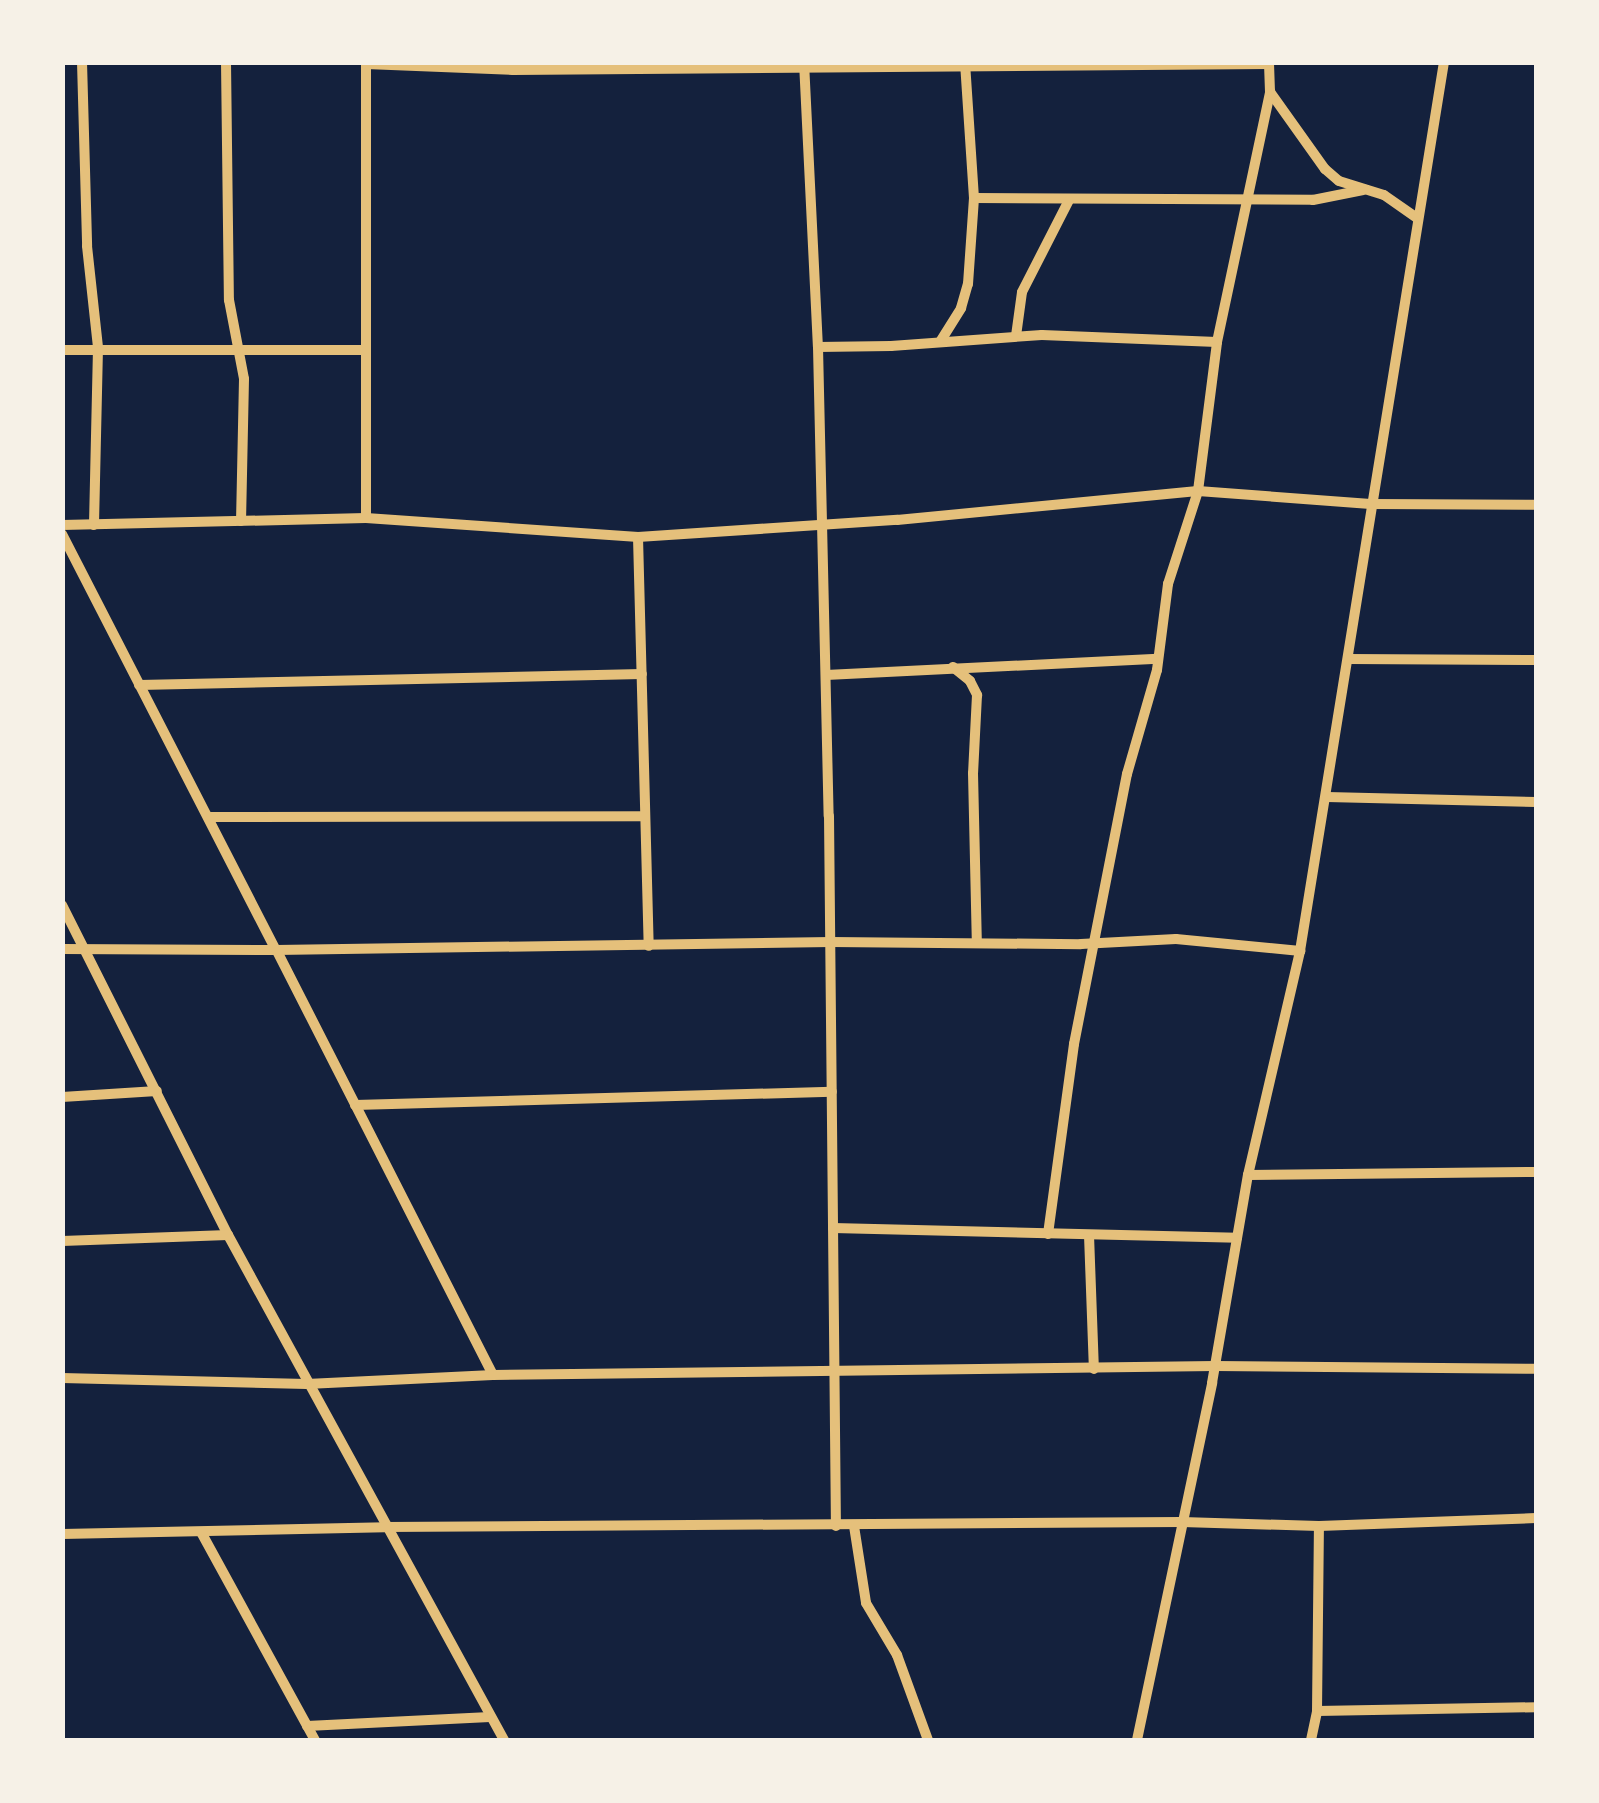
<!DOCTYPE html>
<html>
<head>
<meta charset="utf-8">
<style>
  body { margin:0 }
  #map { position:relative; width:1599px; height:1803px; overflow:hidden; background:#14213d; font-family:Figtree,sans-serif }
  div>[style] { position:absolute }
  .minor>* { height:10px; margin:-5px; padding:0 5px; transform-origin:5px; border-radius:5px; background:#e5c07b }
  span { translate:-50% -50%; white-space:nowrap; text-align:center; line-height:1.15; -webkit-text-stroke:8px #f6f1e7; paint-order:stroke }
  .frame { position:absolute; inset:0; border:65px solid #f6f1e7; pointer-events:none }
</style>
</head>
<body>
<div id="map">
  <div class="minor">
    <i style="left:82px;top:62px;width:184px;rotate:88.4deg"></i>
    <i style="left:87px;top:246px;width:103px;rotate:83.8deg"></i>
    <i style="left:98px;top:348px;width:177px;rotate:91.3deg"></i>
    <i style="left:226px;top:62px;width:238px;rotate:89.3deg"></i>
    <i style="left:229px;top:300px;width:80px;rotate:79.2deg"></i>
    <i style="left:244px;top:379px;width:142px;rotate:91.2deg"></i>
    <i style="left:804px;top:62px;width:285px;rotate:87.2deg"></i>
    <i style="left:818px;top:347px;width:469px;rotate:88.7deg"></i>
    <i style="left:829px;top:816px;width:710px;rotate:89.44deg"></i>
    <i style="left:1270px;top:92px;width:95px;rotate:54.5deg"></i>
    <i style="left:1325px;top:169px;width:18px;rotate:41deg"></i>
    <i style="left:1339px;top:181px;width:47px;rotate:17.3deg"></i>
    <i style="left:1384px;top:195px;width:40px;rotate:34.9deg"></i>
    <i style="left:974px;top:198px;width:339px;rotate:0.3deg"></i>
    <i style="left:1313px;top:200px;width:51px;rotate:-11.3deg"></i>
    <i style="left:1016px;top:336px;width:44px;rotate:-82.2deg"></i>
    <i style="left:1022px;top:292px;width:103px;rotate:-62.9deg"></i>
    <i style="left:940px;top:342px;width:40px;rotate:-58deg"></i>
    <i style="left:961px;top:308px;width:25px;rotate:-74deg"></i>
    <i style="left:968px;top:284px;width:86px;rotate:-86deg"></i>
    <i style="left:974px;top:198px;width:135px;rotate:-93.8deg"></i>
    <i style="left:818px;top:347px;width:73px;rotate:-0.8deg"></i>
    <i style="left:891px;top:346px;width:151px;rotate:-4.2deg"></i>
    <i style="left:1042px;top:335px;width:175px;rotate:2.3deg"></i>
    <i style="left:62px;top:350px;width:303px"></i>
    <i style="left:366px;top:518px;width:454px;rotate:-90deg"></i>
    <i style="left:366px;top:64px;width:147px;rotate:2.3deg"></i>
    <i style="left:513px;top:70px;width:756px;rotate:-0.45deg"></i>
    <i style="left:62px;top:525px;width:304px;rotate:-1.3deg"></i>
    <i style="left:366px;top:518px;width:273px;rotate:4deg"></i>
    <i style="left:638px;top:537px;width:260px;rotate:-3.8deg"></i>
    <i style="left:897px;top:520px;width:302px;rotate:-5.5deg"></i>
    <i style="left:1198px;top:491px;width:173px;rotate:4.3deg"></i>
    <i style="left:1371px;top:504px;width:165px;rotate:0.3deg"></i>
    <i style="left:62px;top:534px;width:468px;rotate:62.8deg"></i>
    <i style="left:276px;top:950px;width:214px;rotate:-179.7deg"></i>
    <i style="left:638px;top:537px;width:409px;rotate:88.5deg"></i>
    <i style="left:1348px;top:659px;width:188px;rotate:0.3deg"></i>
    <i style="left:953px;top:667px;width:22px;rotate:39deg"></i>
    <i style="left:970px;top:681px;width:16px;rotate:63deg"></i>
    <i style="left:977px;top:695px;width:78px;rotate:92.9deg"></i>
    <i style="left:973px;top:773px;width:170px;rotate:88.7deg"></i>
    <i style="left:826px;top:675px;width:332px;rotate:-2.8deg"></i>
    <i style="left:139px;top:685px;width:503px;rotate:-1.25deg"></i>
    <i style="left:1327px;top:797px;width:209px;rotate:1.4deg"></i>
    <i style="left:211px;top:817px;width:433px;rotate:-0.1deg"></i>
    <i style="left:62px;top:905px;width:369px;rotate:63.3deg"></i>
    <i style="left:228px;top:1235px;width:576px;rotate:61.34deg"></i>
    <i style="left:62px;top:1097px;width:95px;rotate:-3.6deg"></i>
    <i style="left:355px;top:1105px;width:477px;rotate:-1.6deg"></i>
    <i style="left:1248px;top:1175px;width:288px;rotate:-0.6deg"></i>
    <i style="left:833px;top:1228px;width:404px;rotate:1.4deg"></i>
    <i style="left:1048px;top:1234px;width:192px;rotate:-82.2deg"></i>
    <i style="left:1074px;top:1044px;width:275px;rotate:-78.9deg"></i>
    <i style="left:1127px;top:774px;width:108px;rotate:-73.9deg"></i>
    <i style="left:1157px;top:670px;width:87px;rotate:-82.7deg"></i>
    <i style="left:1168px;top:584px;width:98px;rotate:-72.1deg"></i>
    <i style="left:1198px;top:491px;width:150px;rotate:-82.7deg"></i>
    <i style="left:1217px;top:342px;width:256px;rotate:-78deg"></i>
    <i style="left:1270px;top:92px;width:30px;rotate:-92deg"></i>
    <i style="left:1089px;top:1235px;width:134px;rotate:87.9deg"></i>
    <i style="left:62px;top:1241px;width:166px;rotate:-2.1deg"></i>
    <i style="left:493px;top:1375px;width:477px;rotate:-117deg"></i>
    <i style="left:276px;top:950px;width:555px;rotate:-0.83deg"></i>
    <i style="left:831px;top:942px;width:250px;rotate:0.5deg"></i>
    <i style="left:1081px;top:944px;width:95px;rotate:-3deg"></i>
    <i style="left:1176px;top:939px;width:125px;rotate:5.5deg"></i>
    <i style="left:62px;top:1378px;width:245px;rotate:1.4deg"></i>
    <i style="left:307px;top:1384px;width:186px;rotate:-2.8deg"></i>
    <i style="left:493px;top:1375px;width:722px;rotate:-0.71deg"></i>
    <i style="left:1215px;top:1366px;width:321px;rotate:0.5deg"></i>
    <i style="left:854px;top:1526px;width:78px;rotate:81.1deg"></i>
    <i style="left:866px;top:1603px;width:61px;rotate:59.2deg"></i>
    <i style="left:897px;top:1655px;width:90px;rotate:70deg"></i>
    <i style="left:201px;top:1532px;width:237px;rotate:61.3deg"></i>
    <i style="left:62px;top:1534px;width:323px;rotate:-1.2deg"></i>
    <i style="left:385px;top:1527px;width:797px;rotate:-0.36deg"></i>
    <i style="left:1182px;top:1522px;width:137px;rotate:1.7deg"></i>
    <i style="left:1319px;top:1526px;width:217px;rotate:-2.1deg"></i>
    <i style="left:1317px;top:1711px;width:219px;rotate:-1deg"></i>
    <i style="left:307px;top:1726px;width:183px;rotate:-2.8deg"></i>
    <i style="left:1137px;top:1740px;width:365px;rotate:-78.1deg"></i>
    <i style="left:1212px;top:1383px;width:211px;rotate:-80.2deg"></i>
    <i style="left:1248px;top:1175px;width:230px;rotate:-76.9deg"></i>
    <i style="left:1300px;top:951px;width:901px;rotate:-80.8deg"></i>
    <i style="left:1311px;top:1740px;width:30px;rotate:-78deg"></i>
    <i style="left:1317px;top:1711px;width:185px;rotate:-89.4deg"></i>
  </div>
  <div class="frame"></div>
</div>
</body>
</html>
